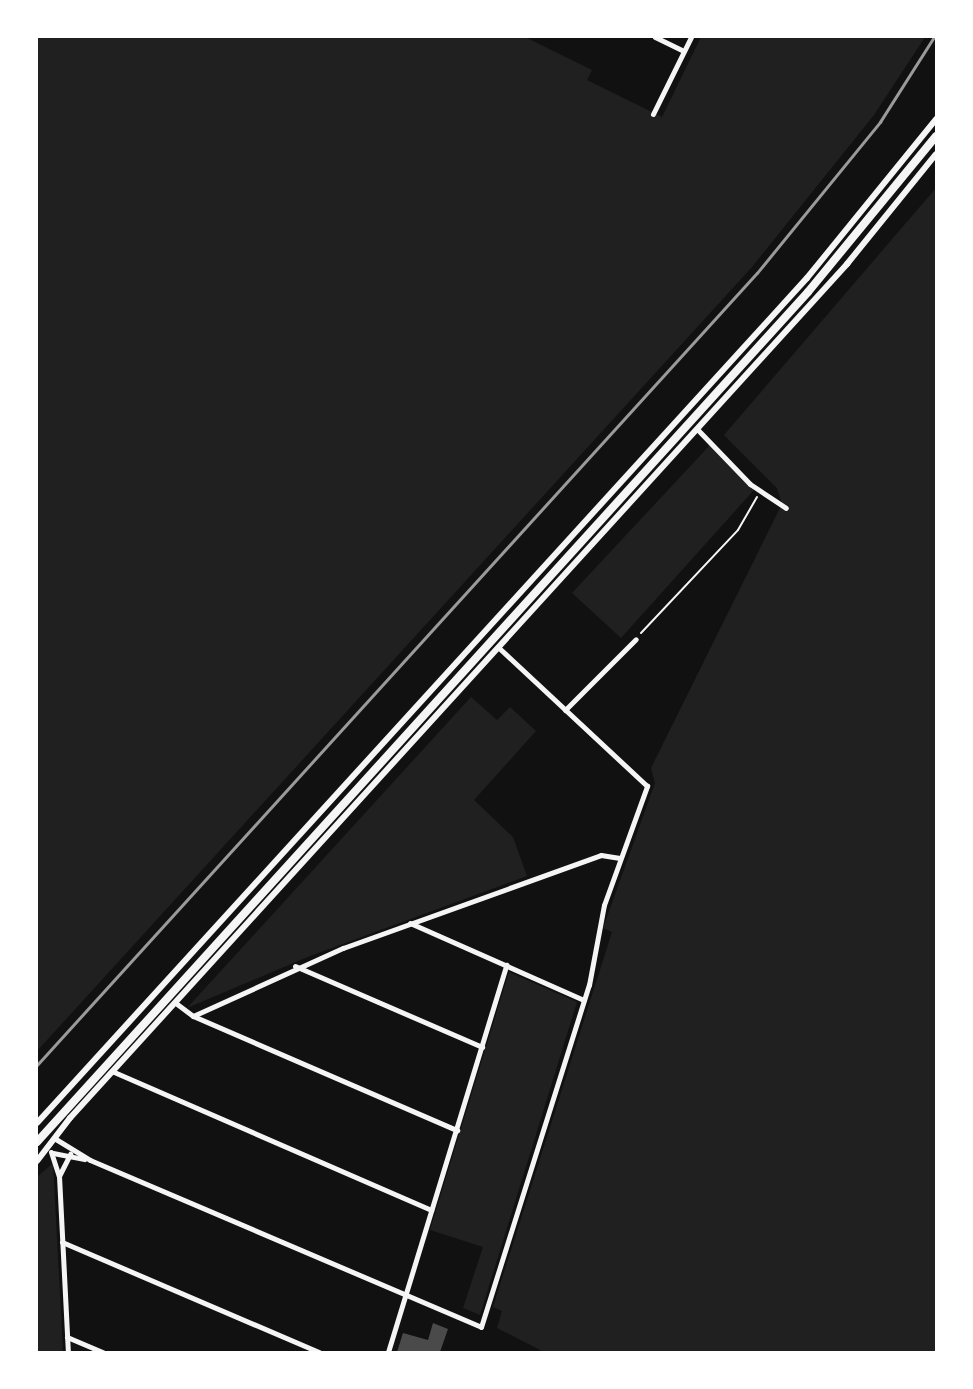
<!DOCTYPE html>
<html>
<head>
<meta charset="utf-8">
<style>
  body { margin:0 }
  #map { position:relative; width:973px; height:1389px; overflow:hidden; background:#111; font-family:Roboto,sans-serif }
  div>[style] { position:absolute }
  .green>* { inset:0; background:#202020 }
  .building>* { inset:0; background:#4a4a4a }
  .path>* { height:2px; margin:-1px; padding:0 1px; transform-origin:1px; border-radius:1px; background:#f5f5f5 }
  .minor>* { height:5px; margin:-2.5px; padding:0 2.5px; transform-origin:2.5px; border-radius:2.5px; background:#f5f5f5 }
  .tertiary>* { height:6px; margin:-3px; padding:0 3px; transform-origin:3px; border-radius:3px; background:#f5f5f5 }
  .primary>* { height:8px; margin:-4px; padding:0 4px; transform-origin:4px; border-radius:4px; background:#f5f5f5 }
  .rail>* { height:2.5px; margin:-1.25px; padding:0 1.25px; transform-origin:1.25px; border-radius:1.25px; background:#9a9a9a }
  span { translate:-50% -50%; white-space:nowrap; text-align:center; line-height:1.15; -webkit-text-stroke:7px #fff; paint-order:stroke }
  .frame { position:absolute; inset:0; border:38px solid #fff; pointer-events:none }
</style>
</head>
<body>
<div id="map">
  <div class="green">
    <i style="clip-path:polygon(37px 37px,525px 37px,592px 70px,587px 80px,662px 117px,701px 37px,925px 37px,874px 115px,752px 267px,37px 1051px)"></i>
    <i style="clip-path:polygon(936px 188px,936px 1352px,544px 1352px,497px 1328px,502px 1311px,493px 1307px,612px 932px,603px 928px,655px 783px,651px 768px,782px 504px,777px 488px,724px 435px)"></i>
    <i style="clip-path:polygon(710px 445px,754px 490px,621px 638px,572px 593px)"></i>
    <i style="clip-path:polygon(471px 697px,497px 720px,510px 707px,536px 731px,474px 800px,513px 837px,527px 876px,310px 956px,187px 1008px)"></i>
    <i style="clip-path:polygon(509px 972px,577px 1002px,480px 1315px,463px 1308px,483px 1247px,430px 1230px)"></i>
    <i style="clip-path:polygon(53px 1163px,63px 1352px,37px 1352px,37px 1177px)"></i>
  </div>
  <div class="building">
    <i style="clip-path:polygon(433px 1323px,448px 1329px,440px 1352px,397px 1352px,403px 1333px,428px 1340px)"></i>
  </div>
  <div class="path">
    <i style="left:641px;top:633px;width:141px;rotate:-46.7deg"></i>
    <i style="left:738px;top:530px;width:38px;rotate:-60deg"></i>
  </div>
  <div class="minor">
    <i style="left:655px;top:37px;width:32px;rotate:26deg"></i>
    <i style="left:653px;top:114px;width:86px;rotate:-63.7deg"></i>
    <i style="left:698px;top:430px;width:75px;rotate:46.1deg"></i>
    <i style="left:750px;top:484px;width:43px;rotate:33.7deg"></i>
    <i style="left:565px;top:710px;width:100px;rotate:-45deg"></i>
    <i style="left:410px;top:923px;width:190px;rotate:23.9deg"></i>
    <i style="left:295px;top:966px;width:204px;rotate:23.4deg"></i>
    <i style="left:177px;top:1004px;width:20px;rotate:37deg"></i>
    <i style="left:193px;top:1016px;width:288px;rotate:23.4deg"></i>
    <i style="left:193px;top:1016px;width:165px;rotate:-24.4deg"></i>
    <i style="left:343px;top:948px;width:274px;rotate:-19.8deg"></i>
    <i style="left:601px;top:855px;width:19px;rotate:9deg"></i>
    <i style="left:114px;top:1072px;width:346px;rotate:23.5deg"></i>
    <i style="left:54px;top:1138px;width:42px;rotate:31.4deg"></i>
    <i style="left:90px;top:1160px;width:425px;rotate:23.1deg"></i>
    <i style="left:481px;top:1327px;width:359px;rotate:-72.5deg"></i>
    <i style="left:589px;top:985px;width:81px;rotate:-79.4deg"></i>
    <i style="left:604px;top:905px;width:127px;rotate:-70.1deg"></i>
    <i style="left:647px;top:786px;width:202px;rotate:-137deg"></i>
    <i style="left:51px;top:1152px;width:25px;rotate:72deg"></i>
    <i style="left:59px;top:1176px;width:176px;rotate:87.1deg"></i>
    <i style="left:53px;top:1153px;width:32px;rotate:11deg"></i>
    <i style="left:59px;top:1176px;width:25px;rotate:-63deg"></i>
    <i style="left:62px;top:1242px;width:280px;rotate:23.2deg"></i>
    <i style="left:67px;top:1337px;width:39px;rotate:23deg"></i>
    <i style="left:388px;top:1352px;width:405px;rotate:-73deg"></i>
  </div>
  <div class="tertiary">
    <i style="left:37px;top:1123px;width:1143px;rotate:-47.66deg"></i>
    <i style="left:807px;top:278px;width:205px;rotate:-50.9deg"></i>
    <i style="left:37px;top:1161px;width:54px;rotate:-52.5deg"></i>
    <i style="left:70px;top:1118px;width:1155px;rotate:-47.7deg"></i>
    <i style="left:847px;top:264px;width:141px;rotate:-51deg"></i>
  </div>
  <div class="primary">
    <i style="left:37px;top:1142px;width:1148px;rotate:-47.79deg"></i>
    <i style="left:808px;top:292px;width:202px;rotate:-50.6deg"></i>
  </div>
  <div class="rail">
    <i style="left:37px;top:1065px;width:1070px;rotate:-47.73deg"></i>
    <i style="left:757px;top:273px;width:195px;rotate:-50.8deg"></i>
    <i style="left:880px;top:122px;width:101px;rotate:-57.6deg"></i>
  </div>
  <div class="frame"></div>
</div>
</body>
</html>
